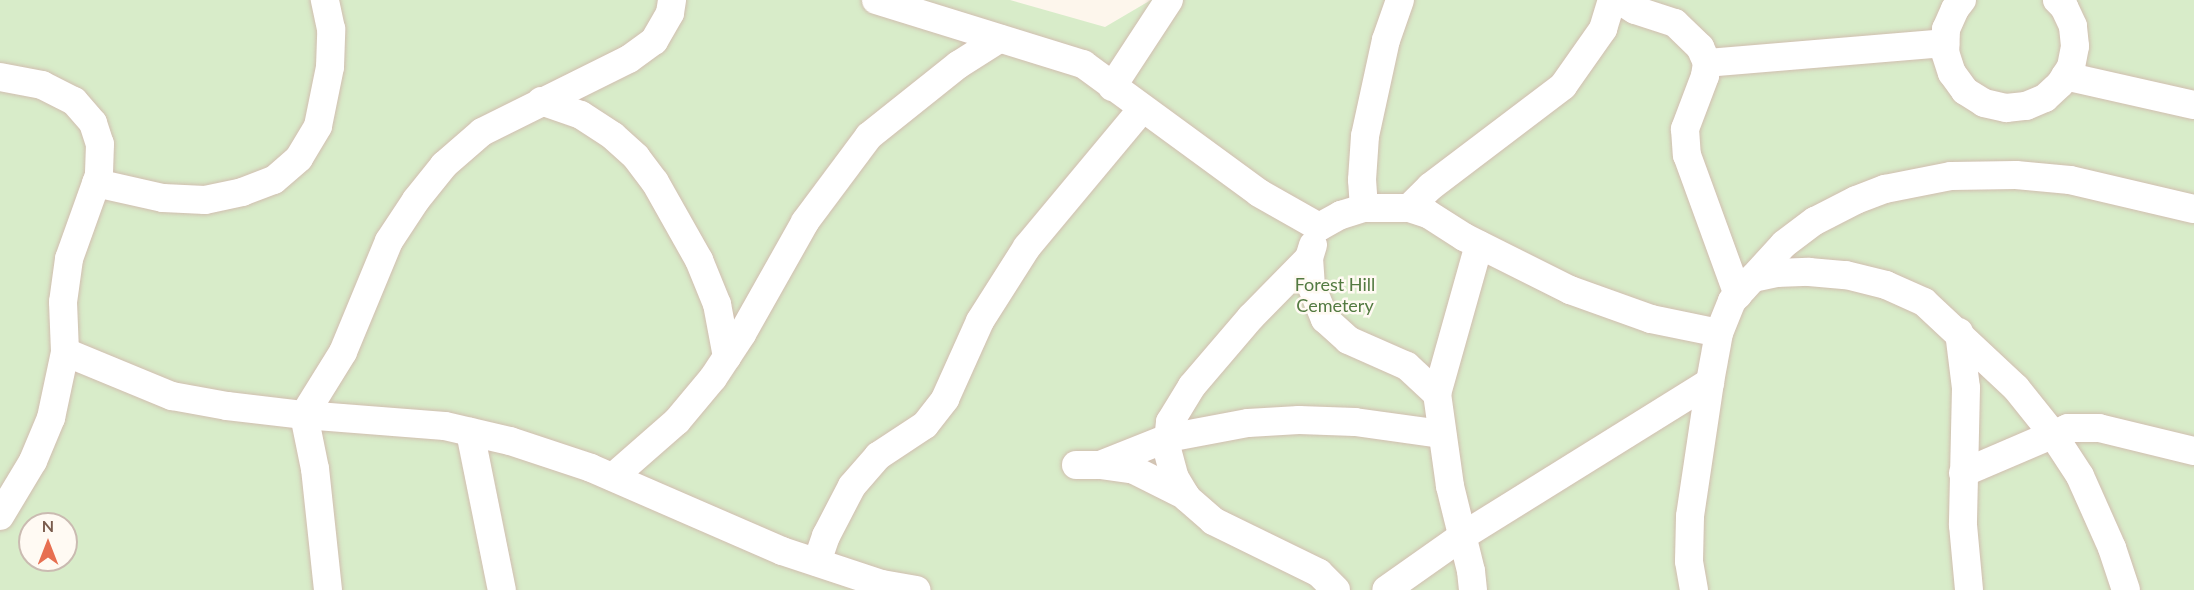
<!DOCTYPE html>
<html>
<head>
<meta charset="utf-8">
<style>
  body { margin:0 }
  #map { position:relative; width:2194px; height:590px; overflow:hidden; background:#fdf6ec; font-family:Lato,sans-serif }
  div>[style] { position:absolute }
  .green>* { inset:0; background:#d8ecc9 }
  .roads { filter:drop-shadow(0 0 2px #d1beb0) drop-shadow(0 0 2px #d1beb0) }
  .minor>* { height:28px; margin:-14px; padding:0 14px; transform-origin:14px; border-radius:14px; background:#fff }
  span { translate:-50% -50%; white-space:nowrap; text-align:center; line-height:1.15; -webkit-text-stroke:5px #fffaf3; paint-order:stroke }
  .park-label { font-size:18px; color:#537a41 }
  .north { position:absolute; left:18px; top:512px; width:60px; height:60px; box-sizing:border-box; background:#fffaf3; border:2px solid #cabbb1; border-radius:50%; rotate:0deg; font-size:16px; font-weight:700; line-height:24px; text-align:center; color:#7a5c4d }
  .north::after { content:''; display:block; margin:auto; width:21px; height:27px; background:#e76f51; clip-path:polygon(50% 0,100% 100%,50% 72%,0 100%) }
</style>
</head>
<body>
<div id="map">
  <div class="green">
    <i style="clip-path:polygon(evenodd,0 0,1010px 0,1105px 27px,1151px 0,2194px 0,2194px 590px,0 590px,0 0,30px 524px,66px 524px,66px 560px,30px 560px,30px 524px)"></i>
  </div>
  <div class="roads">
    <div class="minor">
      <i style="left:876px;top:0;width:217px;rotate:17.2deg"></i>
      <i style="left:1083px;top:64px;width:218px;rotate:36.2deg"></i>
      <i style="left:1259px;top:193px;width:69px;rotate:29.5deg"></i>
      <i style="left:1319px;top:227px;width:25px;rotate:-29deg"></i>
      <i style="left:1341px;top:215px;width:24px;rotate:-17deg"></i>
      <i style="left:1364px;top:208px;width:45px"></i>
      <i style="left:1409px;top:208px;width:20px;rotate:18deg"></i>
      <i style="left:1428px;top:214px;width:43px;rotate:32.6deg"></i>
      <i style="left:1464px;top:237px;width:119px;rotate:26.6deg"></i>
      <i style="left:1570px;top:290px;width:86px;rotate:19.7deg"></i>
      <i style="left:1651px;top:319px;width:69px;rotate:11.6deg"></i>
      <i style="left:1719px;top:333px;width:50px;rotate:100.4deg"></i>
      <i style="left:1710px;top:382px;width:290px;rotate:148.1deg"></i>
      <i style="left:1464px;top:535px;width:95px;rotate:144.8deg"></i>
      <i style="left:1619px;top:0;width:19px;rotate:32deg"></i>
      <i style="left:1635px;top:10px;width:42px;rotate:18deg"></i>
      <i style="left:1675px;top:23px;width:35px;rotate:44deg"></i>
      <i style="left:1700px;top:47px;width:17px;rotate:66deg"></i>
      <i style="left:1707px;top:63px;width:13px;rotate:99deg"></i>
      <i style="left:1705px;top:76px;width:57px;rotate:110.7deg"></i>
      <i style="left:1685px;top:129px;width:26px;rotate:86deg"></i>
      <i style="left:1687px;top:155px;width:149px;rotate:70deg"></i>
      <i style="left:1962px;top:0;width:11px;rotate:128deg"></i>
      <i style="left:1955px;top:9px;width:22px;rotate:114deg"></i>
      <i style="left:1946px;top:29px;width:23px;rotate:92deg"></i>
      <i style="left:1945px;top:52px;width:22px;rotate:72deg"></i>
      <i style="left:1952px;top:73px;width:22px;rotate:54deg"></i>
      <i style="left:1965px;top:91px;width:22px;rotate:32deg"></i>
      <i style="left:1984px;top:103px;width:23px;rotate:13deg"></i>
      <i style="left:2006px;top:108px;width:20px;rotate:-6deg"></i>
      <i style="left:2026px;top:106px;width:21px;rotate:-23deg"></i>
      <i style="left:2045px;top:98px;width:21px;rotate:-43deg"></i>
      <i style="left:2060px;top:84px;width:20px;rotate:-57deg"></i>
      <i style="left:2071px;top:67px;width:21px;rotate:-79deg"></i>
      <i style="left:2075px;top:46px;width:20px;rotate:-96deg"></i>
      <i style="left:2073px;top:26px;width:21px;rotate:-115deg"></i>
      <i style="left:2064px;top:7px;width:10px;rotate:-135deg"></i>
      <i style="left:1707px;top:63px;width:239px;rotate:-4.8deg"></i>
      <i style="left:2065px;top:76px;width:132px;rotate:12.7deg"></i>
      <i style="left:0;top:77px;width:43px;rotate:10.8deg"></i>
      <i style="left:42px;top:85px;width:36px;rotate:27deg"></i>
      <i style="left:74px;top:101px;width:29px;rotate:49deg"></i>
      <i style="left:93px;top:123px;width:22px;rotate:72deg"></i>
      <i style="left:100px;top:144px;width:31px;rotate:92deg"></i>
      <i style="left:99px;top:175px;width:89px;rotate:109.7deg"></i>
      <i style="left:69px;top:259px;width:43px;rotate:97.9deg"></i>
      <i style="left:63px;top:302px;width:50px;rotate:87.7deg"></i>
      <i style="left:65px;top:352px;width:116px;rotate:22.4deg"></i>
      <i style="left:172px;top:396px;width:56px;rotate:10.3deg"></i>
      <i style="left:227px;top:406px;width:78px;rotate:6.7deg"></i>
      <i style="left:304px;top:415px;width:141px;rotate:4.5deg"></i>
      <i style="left:445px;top:426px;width:67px;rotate:13deg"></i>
      <i style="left:510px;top:441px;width:85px;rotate:18.4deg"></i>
      <i style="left:591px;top:468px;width:208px;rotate:23.5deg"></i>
      <i style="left:782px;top:551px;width:105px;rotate:18.3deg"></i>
      <i style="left:882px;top:584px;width:35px;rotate:10deg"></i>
      <i style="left:1112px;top:87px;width:104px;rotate:-56.8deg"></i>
      <i style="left:541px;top:101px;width:42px;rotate:19.3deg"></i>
      <i style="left:581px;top:115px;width:38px;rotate:33deg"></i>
      <i style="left:613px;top:136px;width:31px;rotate:42deg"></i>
      <i style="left:636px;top:157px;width:31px;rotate:53deg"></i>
      <i style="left:655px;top:182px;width:90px;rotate:60.6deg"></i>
      <i style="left:699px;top:260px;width:48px;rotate:67.8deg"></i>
      <i style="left:717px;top:304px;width:54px;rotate:79.3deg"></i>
      <i style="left:96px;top:183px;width:69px;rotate:12.6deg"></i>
      <i style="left:163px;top:198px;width:42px;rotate:2.7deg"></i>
      <i style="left:205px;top:200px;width:38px;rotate:-12deg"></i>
      <i style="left:242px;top:192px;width:34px;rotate:-21deg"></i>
      <i style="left:274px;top:180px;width:33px;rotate:-41deg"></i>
      <i style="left:299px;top:158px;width:37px;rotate:-59deg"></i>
      <i style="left:318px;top:126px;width:60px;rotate:-78.5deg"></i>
      <i style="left:330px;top:67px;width:38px;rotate:-88deg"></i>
      <i style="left:331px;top:29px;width:30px;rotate:-102deg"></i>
      <i style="left:1364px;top:208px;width:28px;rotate:-94deg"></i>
      <i style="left:1362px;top:180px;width:44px;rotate:-86.1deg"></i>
      <i style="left:1365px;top:136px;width:98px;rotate:-77.7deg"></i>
      <i style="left:1386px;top:40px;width:42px;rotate:-70.7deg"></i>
      <i style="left:1409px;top:208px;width:30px;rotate:-45deg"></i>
      <i style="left:1430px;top:187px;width:167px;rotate:-37.2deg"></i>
      <i style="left:1563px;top:86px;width:70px;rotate:-54.9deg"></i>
      <i style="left:1603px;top:29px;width:30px;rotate:-73deg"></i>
      <i style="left:1313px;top:245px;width:14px;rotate:107deg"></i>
      <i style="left:1309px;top:258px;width:27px;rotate:86deg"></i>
      <i style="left:1311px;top:285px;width:37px;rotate:68deg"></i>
      <i style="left:1325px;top:319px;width:31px;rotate:42deg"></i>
      <i style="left:1348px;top:340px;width:64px;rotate:23.8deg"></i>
      <i style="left:1407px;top:366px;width:41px;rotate:43deg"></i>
      <i style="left:1309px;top:258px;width:83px;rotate:134.5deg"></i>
      <i style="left:1251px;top:317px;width:91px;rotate:130.5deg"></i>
      <i style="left:1192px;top:386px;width:42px;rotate:121.4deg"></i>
      <i style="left:1170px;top:422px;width:27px;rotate:96deg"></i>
      <i style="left:1167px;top:449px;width:30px;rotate:75deg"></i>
      <i style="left:1175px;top:478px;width:23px;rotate:59deg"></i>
      <i style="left:1187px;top:498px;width:35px;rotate:41deg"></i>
      <i style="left:1213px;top:521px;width:118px;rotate:26.1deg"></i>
      <i style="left:1319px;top:573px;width:24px;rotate:45deg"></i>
      <i style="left:1753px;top:278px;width:24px;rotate:-12deg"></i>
      <i style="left:1776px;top:273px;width:33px;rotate:-2deg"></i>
      <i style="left:1809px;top:272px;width:37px;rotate:5deg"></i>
      <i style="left:1846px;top:275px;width:41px;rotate:14deg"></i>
      <i style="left:1886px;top:285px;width:42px;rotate:24.1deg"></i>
      <i style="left:1924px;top:302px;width:126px;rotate:43.1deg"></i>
      <i style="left:2016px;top:388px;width:58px;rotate:51.3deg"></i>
      <i style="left:2052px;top:433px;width:51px;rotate:56.9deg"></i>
      <i style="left:2080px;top:476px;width:79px;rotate:66deg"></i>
      <i style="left:2112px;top:548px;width:44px;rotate:71.6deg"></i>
      <i style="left:1959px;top:332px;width:56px;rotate:82.9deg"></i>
      <i style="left:1966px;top:388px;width:137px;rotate:91.3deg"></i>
      <i style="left:1963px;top:525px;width:65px;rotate:84.7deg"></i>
      <i style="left:1719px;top:333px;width:35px;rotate:-68deg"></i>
      <i style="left:1732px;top:301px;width:77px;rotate:-47.6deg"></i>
      <i style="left:1784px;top:244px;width:39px;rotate:-37deg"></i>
      <i style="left:1815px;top:221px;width:46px;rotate:-27.1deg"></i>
      <i style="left:1856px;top:200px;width:31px;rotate:-21deg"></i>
      <i style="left:1885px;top:189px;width:67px;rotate:-11.1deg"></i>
      <i style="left:1951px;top:176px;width:65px;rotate:-0.9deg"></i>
      <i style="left:2016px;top:175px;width:54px;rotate:5.3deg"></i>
      <i style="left:2070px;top:180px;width:127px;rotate:13.2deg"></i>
      <i style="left:470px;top:432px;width:161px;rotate:78.6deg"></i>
      <i style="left:1076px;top:465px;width:24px"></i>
      <i style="left:1100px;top:465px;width:73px;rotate:-21.7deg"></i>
      <i style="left:1168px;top:438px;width:81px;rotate:-10.6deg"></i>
      <i style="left:1248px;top:423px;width:51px;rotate:-3.4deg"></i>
      <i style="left:1299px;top:420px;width:56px;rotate:2deg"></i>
      <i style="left:1355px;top:422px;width:88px;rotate:7.9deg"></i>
      <i style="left:1100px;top:465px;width:34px;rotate:8deg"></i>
      <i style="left:1134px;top:470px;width:58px;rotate:26.6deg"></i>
      <i style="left:1963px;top:473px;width:114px;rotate:-23.2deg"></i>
      <i style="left:2068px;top:428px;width:31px"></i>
      <i style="left:2099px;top:428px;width:98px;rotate:13.6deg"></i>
      <i style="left:613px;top:477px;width:85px;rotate:-41.2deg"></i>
      <i style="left:677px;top:421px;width:56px;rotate:-50.1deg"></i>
      <i style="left:713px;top:378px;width:53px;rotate:-56.6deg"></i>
      <i style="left:742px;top:334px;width:129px;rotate:-60.6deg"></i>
      <i style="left:805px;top:222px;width:107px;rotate:-53.3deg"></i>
      <i style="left:869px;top:136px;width:114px;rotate:-38.6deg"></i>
      <i style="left:958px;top:65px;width:49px;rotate:-32.4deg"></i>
      <i style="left:0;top:516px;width:64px;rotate:-59deg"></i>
      <i style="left:33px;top:461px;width:47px;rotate:-67.3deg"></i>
      <i style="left:51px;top:418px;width:67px;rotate:-78deg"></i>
      <i style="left:817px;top:562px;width:28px;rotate:-71deg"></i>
      <i style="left:826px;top:536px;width:56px;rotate:-62.5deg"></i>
      <i style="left:852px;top:486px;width:40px;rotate:-49deg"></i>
      <i style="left:878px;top:456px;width:56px;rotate:-33.4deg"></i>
      <i style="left:925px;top:425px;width:33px;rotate:-52deg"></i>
      <i style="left:945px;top:399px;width:85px;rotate:-65.8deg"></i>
      <i style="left:980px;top:321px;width:88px;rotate:-57.6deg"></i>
      <i style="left:1027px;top:247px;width:180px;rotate:-50.2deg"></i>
      <i style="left:328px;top:590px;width:122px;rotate:-96.1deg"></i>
      <i style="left:315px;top:469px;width:55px;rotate:-101.5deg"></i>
      <i style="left:304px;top:415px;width:74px;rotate:-58.2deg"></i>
      <i style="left:343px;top:352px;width:120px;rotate:-67.5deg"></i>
      <i style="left:389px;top:241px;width:49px;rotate:-56.6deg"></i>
      <i style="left:416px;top:200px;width:45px;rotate:-51.3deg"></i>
      <i style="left:444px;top:165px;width:50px;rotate:-41deg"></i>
      <i style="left:482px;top:132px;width:164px;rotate:-26.4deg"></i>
      <i style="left:629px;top:59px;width:31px;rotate:-36deg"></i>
      <i style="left:654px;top:41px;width:32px;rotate:-60deg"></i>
      <i style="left:670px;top:13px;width:13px;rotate:-81deg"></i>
      <i style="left:1473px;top:590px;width:19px;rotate:-96deg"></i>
      <i style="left:1471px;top:571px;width:88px;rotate:-103.9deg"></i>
      <i style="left:1450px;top:486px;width:93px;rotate:-98deg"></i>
      <i style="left:1437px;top:394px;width:155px;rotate:-74.3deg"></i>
      <i style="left:1694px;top:590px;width:29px;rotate:-100deg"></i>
      <i style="left:1689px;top:561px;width:45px;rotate:-88.7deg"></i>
      <i style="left:1690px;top:516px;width:135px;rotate:-81.5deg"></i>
    </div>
  </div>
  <div class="park-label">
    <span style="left:1335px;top:295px">Forest Hill<br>Cemetery</span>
  </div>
  <div class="north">N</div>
</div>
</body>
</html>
